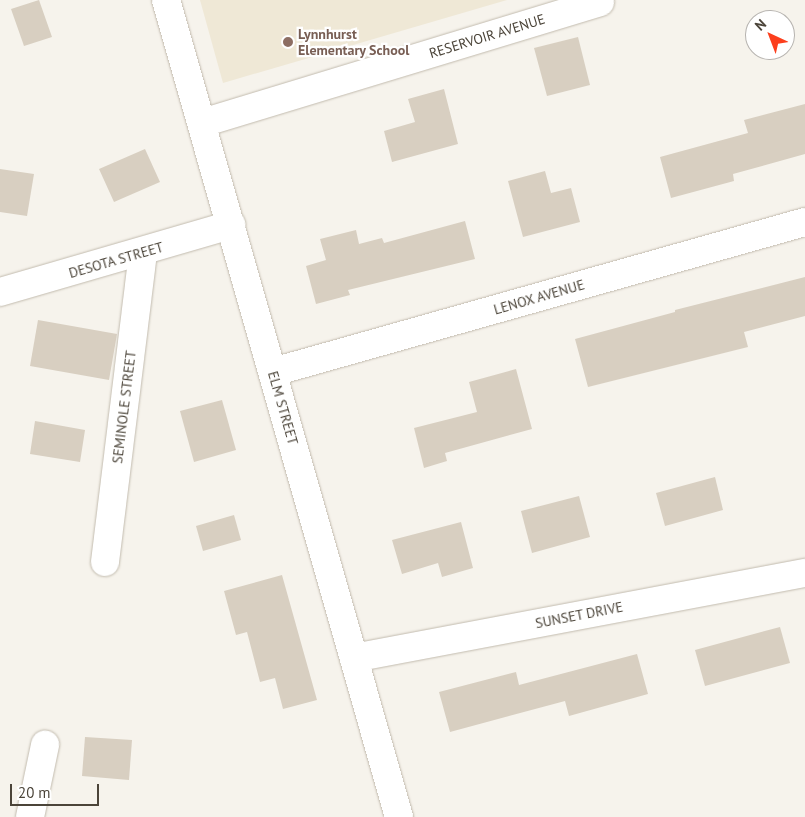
<!DOCTYPE html>
<html>
<head>
<meta charset="utf-8">
<style>
  body { margin:0 }
  #map { position:relative; width:805px; height:817px; overflow:hidden; background:#f6f3ec; font-family:"PT Sans",sans-serif }
  div>[style] { position:absolute }
  .education>* { inset:0; background:#efe8d6 }
  .building>* { inset:0; background:#d8cfc1 }
  .roads { filter:drop-shadow(0 0 1px #c2bbae) drop-shadow(0 0 1px #c2bbae) }
  .street>* { height:28px; margin:-14px; padding:0 14px; transform-origin:14px; border-radius:14px; background:#fff }
  .dots>* { width:14px; height:14px; translate:-50% -50%; box-sizing:border-box; border:2px solid #fff; border-radius:50% }
  span { translate:-50% -50%; white-space:nowrap; text-align:center; line-height:1.15; -webkit-text-stroke:4.5px #fff; paint-order:stroke }
  .education-label { font-size:14px; color:#785e54; font-weight:700 }
  .left { translate:0 -50%; text-align:left }
  .street-label { font-size:14px; color:#4b4439 }
  .north { position:absolute; left:745px; top:10px; width:50px; height:50px; box-sizing:border-box; background:#fff; border:1px solid #b7b4b0; border-radius:50%; rotate:317deg; font-size:14px; font-weight:700; line-height:20px; text-align:center; color:#4b4439 }
  .north::after { content:''; display:block; margin:auto; width:18px; height:22px; background:#fc3f1d; clip-path:polygon(50% 0,100% 100%,50% 72%,0 100%) }
  .scale { position:absolute; left:10px; top:784px; width:89px; height:22px; box-sizing:border-box; border:2px solid #4b4439; border-top:0; padding-left:6px; font-size:15px; line-height:18px; white-space:nowrap; color:#4b4439; -webkit-text-stroke:4px #fff; paint-order:stroke }
</style>
</head>
<body>
<div id="map">
  <div class="education">
    <i style="clip-path:polygon(200px 0,507px 0,223px 83px)"></i>
  </div>
  <div class="building">
    <i style="clip-path:polygon(39px 0,52px 37px,24px 46px,11px 9px)"></i>
    <i style="clip-path:polygon(578px 37px,590px 85px,547px 96px,534px 48px)"></i>
    <i style="clip-path:polygon(444px 89px,458px 144px,392px 162px,384px 131px,415px 122px,408px 99px)"></i>
    <i style="clip-path:polygon(805px 104px,805px 154px,733px 174px,734px 181px,671px 198px,660px 157px,748px 133px,744px 120px)"></i>
    <i style="clip-path:polygon(145px 149px,160px 182px,114px 202px,99px 169px)"></i>
    <i style="clip-path:polygon(0 169px,34px 174px,27px 216px,0 212px)"></i>
    <i style="clip-path:polygon(545px 171px,551px 193px,571px 188px,580px 222px,523px 237px,508px 181px)"></i>
    <i style="clip-path:polygon(465px 221px,475px 259px,348px 290px,350px 295px,316px 304px,306px 266px,326px 260px,320px 239px,356px 230px,359px 244px,382px 238px,384px 243px)"></i>
    <i style="clip-path:polygon(805px 277px,805px 316px,744px 332px,748px 347px,588px 387px,575px 339px,675px 312px,675px 310px)"></i>
    <i style="clip-path:polygon(38px 320px,117px 334px,109px 380px,30px 366px)"></i>
    <i style="clip-path:polygon(516px 369px,532px 429px,445px 453px,447px 461px,424px 468px,414px 428px,477px 412px,469px 382px)"></i>
    <i style="clip-path:polygon(222px 400px,236px 450px,194px 462px,180px 411px)"></i>
    <i style="clip-path:polygon(35px 421px,85px 430px,80px 462px,30px 454px)"></i>
    <i style="clip-path:polygon(715px 477px,723px 510px,665px 526px,656px 493px)"></i>
    <i style="clip-path:polygon(579px 496px,590px 537px,532px 553px,521px 511px)"></i>
    <i style="clip-path:polygon(234px 515px,241px 540px,203px 551px,196px 526px)"></i>
    <i style="clip-path:polygon(461px 522px,473px 568px,442px 577px,438px 563px,402px 574px,392px 540px)"></i>
    <i style="clip-path:polygon(282px 575px,317px 700px,283px 709px,275px 678px,260px 682px,247px 632px,236px 635px,224px 591px)"></i>
    <i style="clip-path:polygon(780px 627px,790px 663px,705px 686px,695px 650px)"></i>
    <i style="clip-path:polygon(637px 654px,648px 694px,569px 716px,565px 701px,450px 732px,439px 692px,516px 672px,519px 685px)"></i>
    <i style="clip-path:polygon(85px 737px,132px 740px,129px 780px,82px 776px)"></i>
  </div>
  <div class="roads">
    <div class="street">
      <i style="left:166px;top:0;width:850px;rotate:74.08deg"></i>
      <i style="left:202px;top:123px;width:416px;rotate:-16.9deg"></i>
      <i style="left:0;top:292px;width:241px;rotate:-16.2deg"></i>
      <i style="left:273px;top:372px;width:553px;rotate:-15.75deg"></i>
      <i style="left:105px;top:562px;width:312px;rotate:-83deg"></i>
      <i style="left:354px;top:658px;width:459px;rotate:-10.7deg"></i>
      <i style="left:30px;top:817px;width:74px;rotate:-78.2deg"></i>
    </div>
  </div>
  <div class="dots">
    <i style="left:288px;top:42px;background:#8d6e63"></i>
  </div>
  <div class="education-label">
    <span class="left" style="left:298px;top:42px">Lynnhurst<br>Elementary School</span>
  </div>
  <div class="street-label">
    <span style="left:487px;top:36px;rotate:-17deg">RESERVOIR AVENUE</span>
    <span style="left:116px;top:260px;rotate:-16deg">DESOTA STREET</span>
    <span style="left:539px;top:297px;rotate:-16deg">LENOX AVENUE</span>
    <span style="left:124px;top:407px;rotate:-83deg">SEMINOLE STREET</span>
    <span style="left:283px;top:408px;rotate:74deg">ELM STREET</span>
    <span style="left:579px;top:615px;rotate:-11deg">SUNSET DRIVE</span>
  </div>
  <div class="north">N</div>
  <div class="scale">20 m</div>
</div>
</body>
</html>
